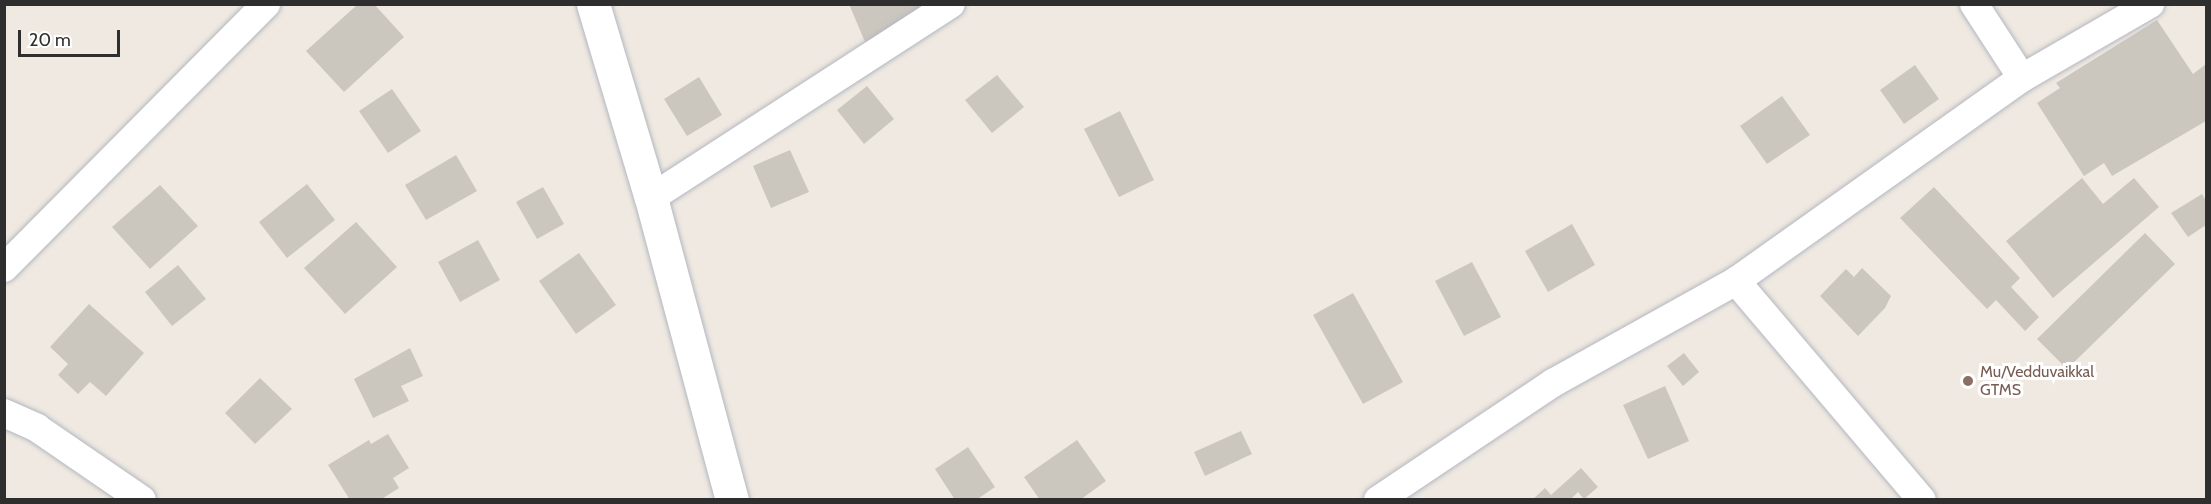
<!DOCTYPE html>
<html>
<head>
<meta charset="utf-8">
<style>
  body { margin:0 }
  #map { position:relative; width:2211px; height:504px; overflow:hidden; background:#efe9e1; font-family:Cabin,sans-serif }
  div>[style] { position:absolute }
  .building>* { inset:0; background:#cbc7bf }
  .roads { filter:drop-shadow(0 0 2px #b4b7c1) drop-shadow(0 0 2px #b4b7c1) }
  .street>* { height:28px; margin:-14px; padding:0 14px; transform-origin:14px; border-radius:14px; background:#fff }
  .secondary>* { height:33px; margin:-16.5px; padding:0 16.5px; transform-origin:16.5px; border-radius:16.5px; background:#fff }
  .dots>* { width:16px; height:16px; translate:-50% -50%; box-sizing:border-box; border:3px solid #fff; border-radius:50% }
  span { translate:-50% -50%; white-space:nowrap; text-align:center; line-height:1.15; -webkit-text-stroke:6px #fff; paint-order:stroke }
  .education-label { font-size:16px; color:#785e54 }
  .left { translate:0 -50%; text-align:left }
  .frame { position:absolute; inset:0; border:6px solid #2e2e2e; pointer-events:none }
  .scale { position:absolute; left:18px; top:30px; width:102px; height:27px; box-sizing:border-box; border:3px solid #2e2e2e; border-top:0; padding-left:8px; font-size:18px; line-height:21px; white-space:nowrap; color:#2e2e2e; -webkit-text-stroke:4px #fff; paint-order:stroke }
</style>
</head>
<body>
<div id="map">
  <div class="building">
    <i style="clip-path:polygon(358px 4px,374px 4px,404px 37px,344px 92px,306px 51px)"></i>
    <i style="clip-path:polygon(849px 4px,918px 4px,923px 15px,865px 42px)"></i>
    <i style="clip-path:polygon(2157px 20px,2193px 74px,2206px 64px,2206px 121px,2112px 176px,2104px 163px,2084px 176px,2037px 103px,2060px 88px,2056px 83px)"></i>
    <i style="clip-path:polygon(1915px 65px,1939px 99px,1904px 124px,1880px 90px)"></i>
    <i style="clip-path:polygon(997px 75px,1024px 107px,992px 133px,965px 100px)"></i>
    <i style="clip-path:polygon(699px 77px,722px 115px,687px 136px,664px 99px)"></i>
    <i style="clip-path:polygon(867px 86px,894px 119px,864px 144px,837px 110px)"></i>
    <i style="clip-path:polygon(392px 89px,421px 131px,388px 153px,359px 111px)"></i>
    <i style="clip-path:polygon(1782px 96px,1810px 135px,1767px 164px,1740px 126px)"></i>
    <i style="clip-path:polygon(1120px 111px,1154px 180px,1119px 197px,1084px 129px)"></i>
    <i style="clip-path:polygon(790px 150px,809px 192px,771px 208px,753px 166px)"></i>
    <i style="clip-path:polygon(456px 155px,477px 191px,426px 220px,405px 185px)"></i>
    <i style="clip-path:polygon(2082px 178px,2103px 204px,2134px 178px,2159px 207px,2053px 298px,2006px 241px)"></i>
    <i style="clip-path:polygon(307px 184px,335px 220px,287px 258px,259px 222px)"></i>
    <i style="clip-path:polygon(160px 185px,198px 226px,150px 269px,112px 227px)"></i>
    <i style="clip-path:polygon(543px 187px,564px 224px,537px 239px,516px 202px)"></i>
    <i style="clip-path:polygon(1934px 187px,2020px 278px,2011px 287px,2039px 317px,2025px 331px,1996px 300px,1987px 309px,1900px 218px)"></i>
    <i style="clip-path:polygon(2202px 194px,2206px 201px,2206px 225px,2188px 237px,2171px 213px)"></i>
    <i style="clip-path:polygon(356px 222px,397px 267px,345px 314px,304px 268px)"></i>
    <i style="clip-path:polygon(1572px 224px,1595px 265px,1548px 292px,1525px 251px)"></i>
    <i style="clip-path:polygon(2145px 233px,2175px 264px,2067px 369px,2037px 339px)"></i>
    <i style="clip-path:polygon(478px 240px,500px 280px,460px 302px,438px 262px)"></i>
    <i style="clip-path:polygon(579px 253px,616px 305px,576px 334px,539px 281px)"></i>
    <i style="clip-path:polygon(1472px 262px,1501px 317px,1464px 336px,1435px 281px)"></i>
    <i style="clip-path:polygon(178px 265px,206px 299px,172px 326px,145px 292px)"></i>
    <i style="clip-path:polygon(1862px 268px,1891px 296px,1885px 308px,1858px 336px,1820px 296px,1846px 269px,1854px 277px)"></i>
    <i style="clip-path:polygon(1353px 293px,1403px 382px,1363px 404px,1313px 315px)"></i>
    <i style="clip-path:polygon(89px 304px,144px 353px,106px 396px,90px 382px,78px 394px,58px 375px,68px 364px,50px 347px)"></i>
    <i style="clip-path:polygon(410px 348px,423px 376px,401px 386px,409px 401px,373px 418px,354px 379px)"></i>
    <i style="clip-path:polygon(1684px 353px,1699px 372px,1683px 386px,1667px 366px)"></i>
    <i style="clip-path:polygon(260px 378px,292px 409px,255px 444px,225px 413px)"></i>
    <i style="clip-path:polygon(1665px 386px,1689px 441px,1648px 459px,1623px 405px)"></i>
    <i style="clip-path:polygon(1241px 431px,1252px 454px,1205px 476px,1194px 452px)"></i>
    <i style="clip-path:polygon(388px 434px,409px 468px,393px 478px,399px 488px,380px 500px,350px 500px,328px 465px,369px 440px,371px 444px)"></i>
    <i style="clip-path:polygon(1077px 440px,1106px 481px,1080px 500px,1040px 500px,1024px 477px)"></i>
    <i style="clip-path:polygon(968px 447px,995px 487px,976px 500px,955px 500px,935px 469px)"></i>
    <i style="clip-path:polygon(1581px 468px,1598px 487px,1584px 499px,1578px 492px,1570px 500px,1532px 500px,1545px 488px,1551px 495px)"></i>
  </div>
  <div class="roads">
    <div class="street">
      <i style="left:1974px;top:4px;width:88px;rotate:57deg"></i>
      <i style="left:651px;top:198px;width:357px;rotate:-32.9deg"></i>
      <i style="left:4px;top:268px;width:372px;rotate:-45.2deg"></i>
      <i style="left:1736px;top:281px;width:287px;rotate:49.7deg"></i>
      <i style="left:4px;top:413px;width:36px;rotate:24deg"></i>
      <i style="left:37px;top:428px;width:127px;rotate:34.4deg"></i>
      <i style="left:1378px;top:500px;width:211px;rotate:-33.8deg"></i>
      <i style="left:1553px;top:383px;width:210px;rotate:-29.1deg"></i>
      <i style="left:1736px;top:281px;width:351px;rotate:-35.4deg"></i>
      <i style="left:2022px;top:78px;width:148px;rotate:-30deg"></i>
    </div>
    <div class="secondary">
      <i style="left:593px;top:4px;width:202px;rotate:73.4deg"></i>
      <i style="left:651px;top:198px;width:313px;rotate:75deg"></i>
    </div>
  </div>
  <div class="dots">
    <i style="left:1968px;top:381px;background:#8d6e63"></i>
  </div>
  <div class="education-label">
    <span class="left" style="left:1980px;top:381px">Mu/Vedduvaikkal<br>GTMS</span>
  </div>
  <div class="frame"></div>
  <div class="scale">20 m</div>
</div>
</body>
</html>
